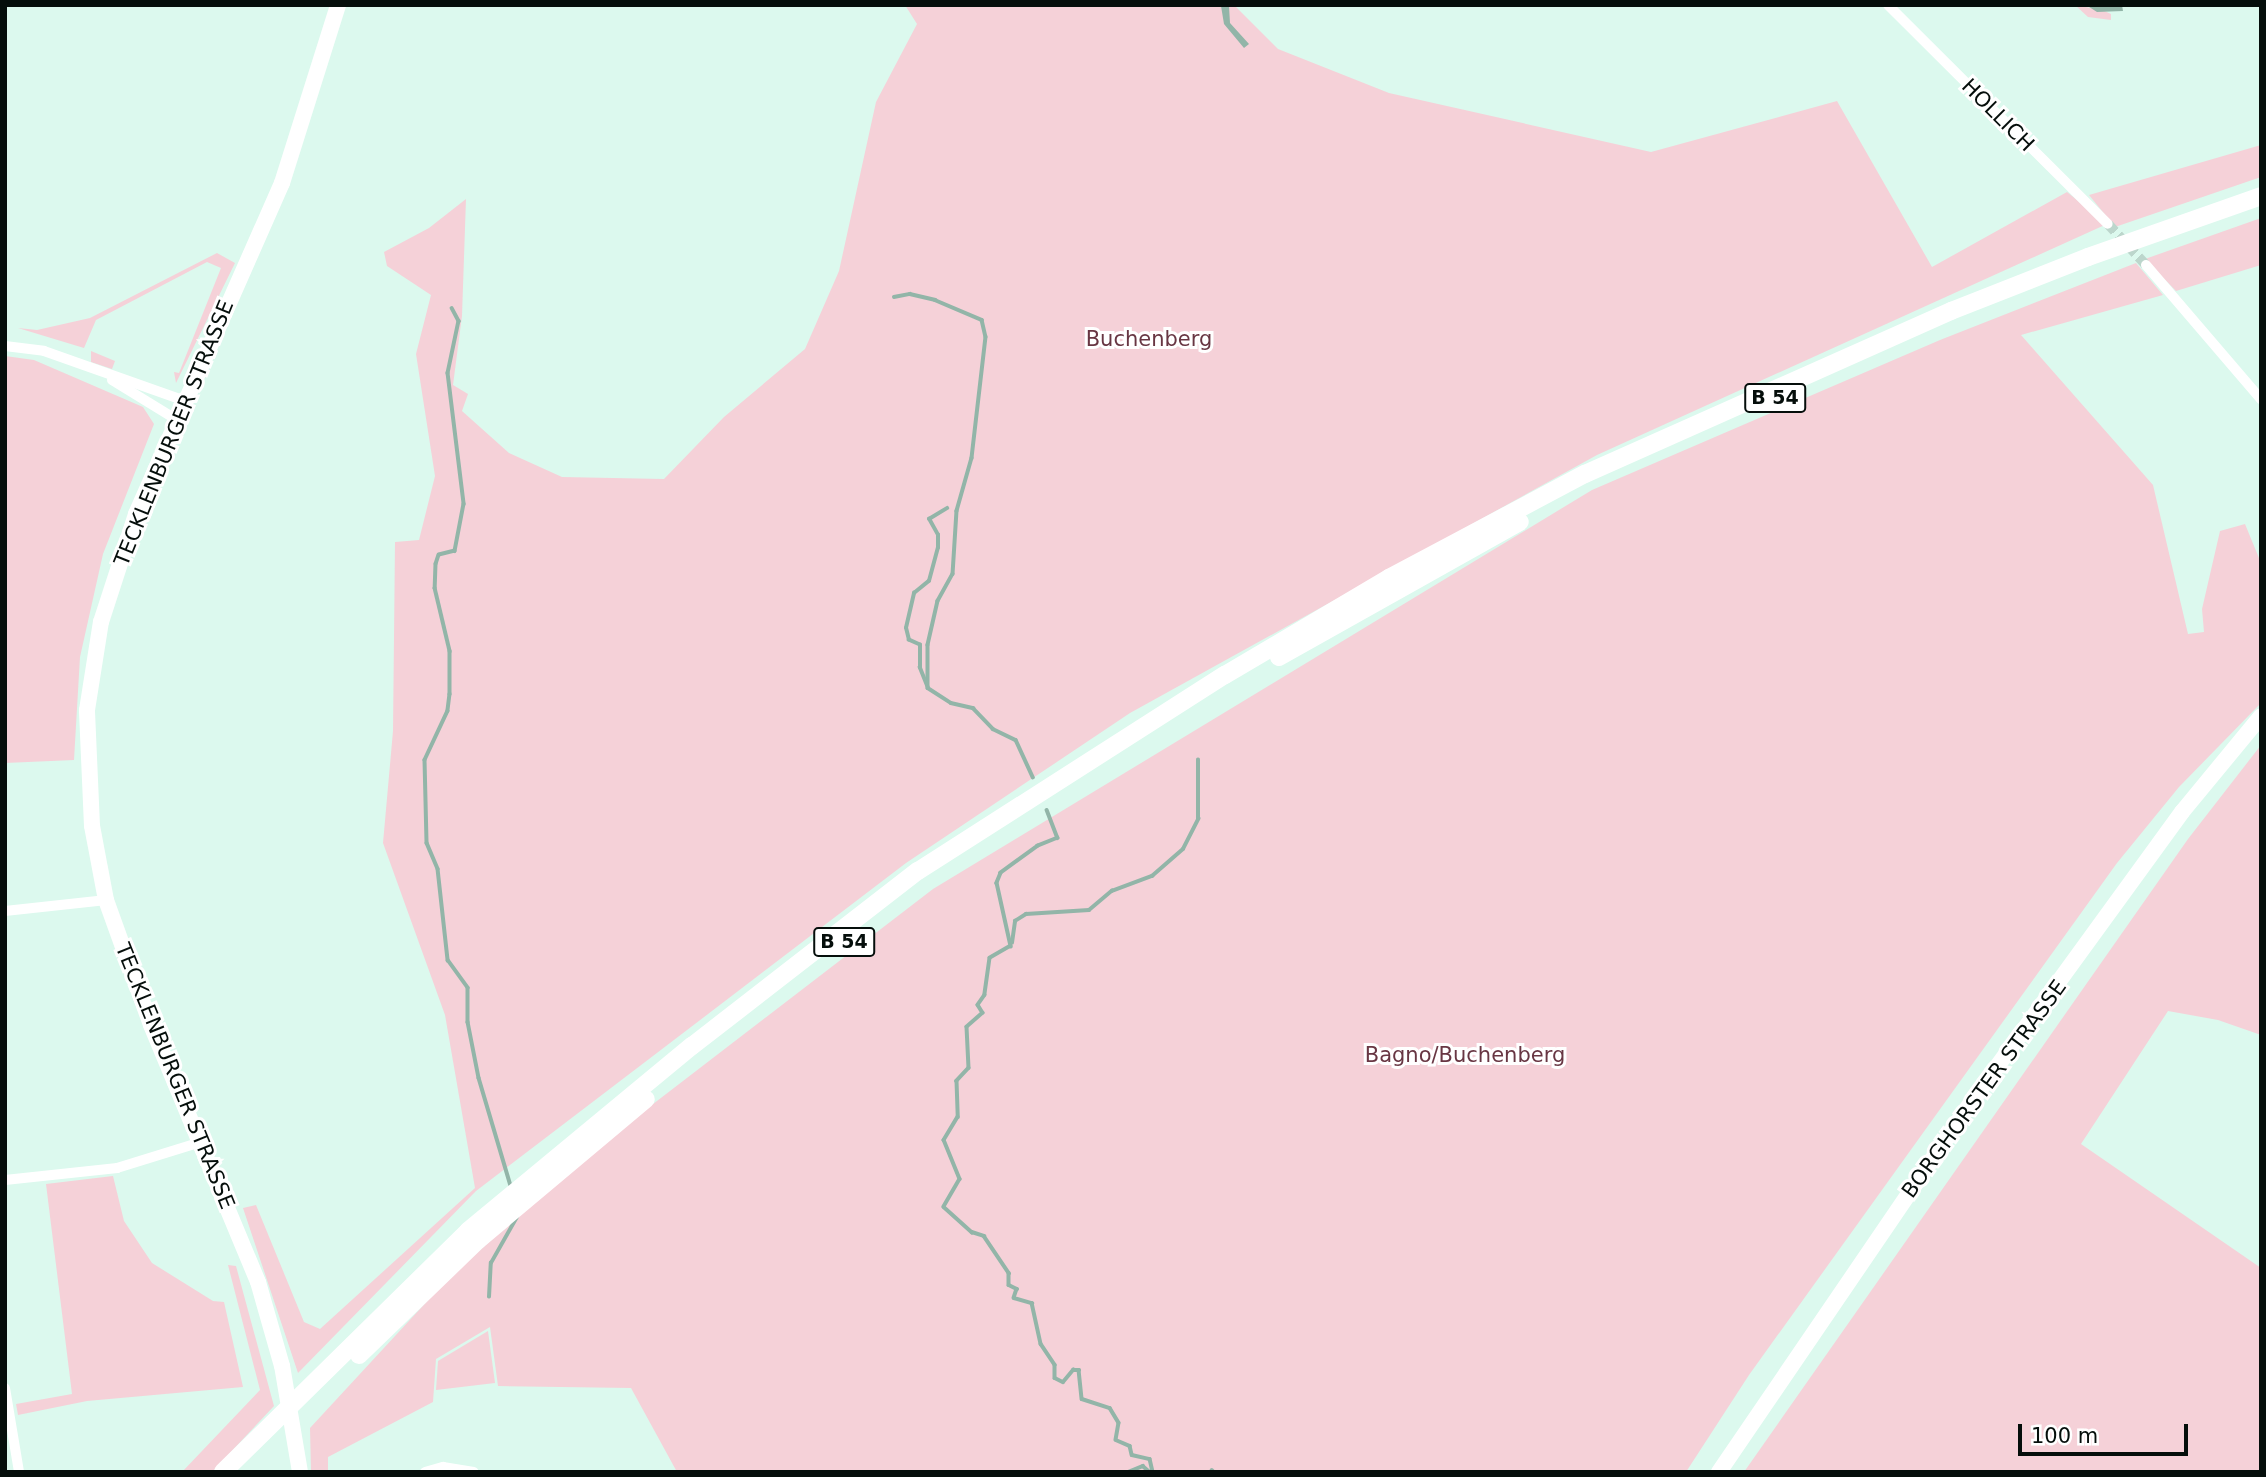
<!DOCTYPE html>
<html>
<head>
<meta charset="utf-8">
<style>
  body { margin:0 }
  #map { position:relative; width:2266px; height:1477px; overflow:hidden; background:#dcf9ee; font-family:"DejaVu Sans",sans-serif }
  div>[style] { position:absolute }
  .green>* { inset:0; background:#f5d1d8 }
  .water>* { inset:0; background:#92b5a8 }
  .stream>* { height:3.5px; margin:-1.75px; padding:0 1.75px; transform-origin:1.75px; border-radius:1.75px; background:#92b5a8 }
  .minor-tunnel>* { height:10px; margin-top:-5px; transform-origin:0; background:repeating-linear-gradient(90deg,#bcd6cc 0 10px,transparent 0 15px) }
  .minor>* { height:10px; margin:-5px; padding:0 5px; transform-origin:5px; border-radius:5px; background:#fff }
  .secondary>* { height:16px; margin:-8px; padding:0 8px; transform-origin:8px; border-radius:8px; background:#fff }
  .trunk>* { height:18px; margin:-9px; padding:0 9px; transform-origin:9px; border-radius:9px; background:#fff }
  span { translate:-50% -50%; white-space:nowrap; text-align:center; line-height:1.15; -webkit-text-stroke:6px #fff; paint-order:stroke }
  .shield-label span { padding:2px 5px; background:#fff; border:2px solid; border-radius:5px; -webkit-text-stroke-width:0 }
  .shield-label { font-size:19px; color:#050e0b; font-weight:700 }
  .street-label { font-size:21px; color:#050e0b }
  .park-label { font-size:21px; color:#683643 }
  .frame { position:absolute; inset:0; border:7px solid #050e0b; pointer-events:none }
  .scale { position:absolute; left:2018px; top:1424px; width:170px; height:32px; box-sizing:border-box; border:4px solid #050e0b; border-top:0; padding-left:9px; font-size:21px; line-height:24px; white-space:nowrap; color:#050e0b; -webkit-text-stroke:5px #fff; paint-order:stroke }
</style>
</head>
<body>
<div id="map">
  <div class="green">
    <i style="clip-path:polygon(905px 5px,1234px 5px,1278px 49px,1389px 93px,1651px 152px,1837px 101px,1932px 267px,2067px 192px,2107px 224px,1597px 455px,1130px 713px,906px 863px,476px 1191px,298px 1373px,243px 1208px,256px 1205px,304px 1322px,320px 1329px,475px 1188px,445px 1015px,383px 843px,393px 731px,395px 542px,419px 540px,435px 476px,416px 354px,431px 295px,387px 266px,384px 252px,429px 228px,466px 199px,462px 316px,453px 385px,468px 394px,462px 411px,509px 453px,562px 477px,664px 479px,724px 417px,805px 349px,839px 271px,876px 102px,917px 24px)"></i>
    <i style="clip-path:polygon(2075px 5px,2102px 10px,2111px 14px,2111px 20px,2088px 17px)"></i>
    <i style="clip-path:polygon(2261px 145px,2261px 177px,2115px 227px,2089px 195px)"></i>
    <i style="clip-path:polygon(2261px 218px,2261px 265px,2176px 291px,2145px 259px)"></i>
    <i style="clip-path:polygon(217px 253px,235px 263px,176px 383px,174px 372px,179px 373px,221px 268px,207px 262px,96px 320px,84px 348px,18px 328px,37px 330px,90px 318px)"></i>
    <i style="clip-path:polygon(2136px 263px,2163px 295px,2021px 335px,2153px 485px,2188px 634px,2204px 632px,2202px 609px,2220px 531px,2245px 524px,2261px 563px,2261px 703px,2179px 787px,2117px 863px,1749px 1375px,1686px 1472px,677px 1472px,631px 1388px,498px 1386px,490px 1327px,436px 1359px,433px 1402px,328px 1457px,328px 1472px,311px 1472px,310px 1428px,444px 1283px,575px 1164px,933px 889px,1592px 490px,1940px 340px)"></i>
    <i style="clip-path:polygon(91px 351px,115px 361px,112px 369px,91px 362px)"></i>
    <i style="clip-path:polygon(5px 356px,34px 360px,143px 407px,154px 424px,103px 554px,80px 657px,74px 760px,5px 763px)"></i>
    <i style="clip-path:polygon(2261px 745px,2261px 1035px,2218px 1020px,2168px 1011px,2081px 1144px,2261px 1268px,2261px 1472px,1744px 1472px,2188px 839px)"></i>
    <i style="clip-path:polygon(113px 1176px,124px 1221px,152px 1263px,213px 1301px,224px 1302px,243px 1387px,87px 1401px,18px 1415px,16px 1404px,72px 1394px,46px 1184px)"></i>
    <i style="clip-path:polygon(228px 1265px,236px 1266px,274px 1406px,212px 1472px,182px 1472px,260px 1390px)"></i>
    <i style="clip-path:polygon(488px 1331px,495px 1383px,436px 1390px,438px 1361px)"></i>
  </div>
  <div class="water">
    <i style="clip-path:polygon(2086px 5px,2122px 5px,2123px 11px,2097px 12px)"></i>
    <i style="clip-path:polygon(1221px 6px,1229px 6px,1230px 23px,1249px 44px,1244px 48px,1224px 24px)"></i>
  </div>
  <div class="stream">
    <i style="left:894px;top:297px;width:16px;rotate:-11deg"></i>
    <i style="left:910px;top:294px;width:26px;rotate:13deg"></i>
    <i style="left:935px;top:300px;width:51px;rotate:23.1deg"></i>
    <i style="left:982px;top:320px;width:17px;rotate:77deg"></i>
    <i style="left:986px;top:337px;width:122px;rotate:96.6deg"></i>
    <i style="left:972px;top:458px;width:55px;rotate:105.8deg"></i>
    <i style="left:957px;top:511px;width:63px;rotate:93.6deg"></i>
    <i style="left:953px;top:574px;width:31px;rotate:119deg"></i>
    <i style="left:938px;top:601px;width:45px;rotate:102.8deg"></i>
    <i style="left:928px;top:645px;width:43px;rotate:90deg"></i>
    <i style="left:928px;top:688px;width:27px;rotate:33deg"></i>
    <i style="left:951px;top:703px;width:23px;rotate:13deg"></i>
    <i style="left:973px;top:708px;width:29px;rotate:46deg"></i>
    <i style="left:993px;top:729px;width:25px;rotate:26deg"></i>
    <i style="left:1016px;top:740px;width:41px;rotate:65.3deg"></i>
    <i style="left:452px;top:308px;width:15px;rotate:62deg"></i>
    <i style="left:459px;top:321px;width:53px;rotate:101.9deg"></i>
    <i style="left:448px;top:373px;width:132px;rotate:83deg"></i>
    <i style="left:464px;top:504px;width:48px;rotate:100.8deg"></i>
    <i style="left:455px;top:551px;width:16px;rotate:166deg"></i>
    <i style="left:439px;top:555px;width:9px;rotate:108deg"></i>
    <i style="left:436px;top:564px;width:24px;rotate:92deg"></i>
    <i style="left:435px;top:588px;width:65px;rotate:76.6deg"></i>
    <i style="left:450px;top:651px;width:43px;rotate:90deg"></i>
    <i style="left:450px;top:694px;width:17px;rotate:97deg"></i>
    <i style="left:448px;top:711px;width:54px;rotate:115.1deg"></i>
    <i style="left:425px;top:760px;width:83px;rotate:88.6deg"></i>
    <i style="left:427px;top:843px;width:28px;rotate:67deg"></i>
    <i style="left:438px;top:869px;width:92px;rotate:83.7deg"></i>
    <i style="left:448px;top:960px;width:34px;rotate:54deg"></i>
    <i style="left:468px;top:988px;width:34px;rotate:90deg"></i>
    <i style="left:468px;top:1022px;width:57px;rotate:78.9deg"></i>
    <i style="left:479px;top:1078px;width:113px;rotate:73.5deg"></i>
    <i style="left:928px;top:688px;width:22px;rotate:-112deg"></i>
    <i style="left:920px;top:668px;width:23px;rotate:-90deg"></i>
    <i style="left:920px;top:645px;width:12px;rotate:-156deg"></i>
    <i style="left:909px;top:640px;width:12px;rotate:-104deg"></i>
    <i style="left:906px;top:628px;width:36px;rotate:-77deg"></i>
    <i style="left:914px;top:593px;width:19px;rotate:-39deg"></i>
    <i style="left:929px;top:581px;width:34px;rotate:-75deg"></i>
    <i style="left:938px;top:548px;width:13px;rotate:-90deg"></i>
    <i style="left:938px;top:535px;width:18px;rotate:-119deg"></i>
    <i style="left:929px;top:519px;width:21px;rotate:-31deg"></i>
    <i style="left:1047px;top:810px;width:30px;rotate:69deg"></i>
    <i style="left:1058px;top:838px;width:22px;rotate:158deg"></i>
    <i style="left:1038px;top:846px;width:46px;rotate:143.9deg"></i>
    <i style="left:1001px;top:873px;width:11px;rotate:112deg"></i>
    <i style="left:997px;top:883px;width:65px;rotate:77.5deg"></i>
    <i style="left:1011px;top:946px;width:24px;rotate:150deg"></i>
    <i style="left:990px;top:958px;width:37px;rotate:98deg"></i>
    <i style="left:985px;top:995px;width:12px;rotate:125deg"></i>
    <i style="left:978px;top:1005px;width:9px;rotate:58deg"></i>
    <i style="left:983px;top:1013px;width:21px;rotate:139deg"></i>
    <i style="left:967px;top:1027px;width:41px;rotate:87.2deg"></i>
    <i style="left:969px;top:1068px;width:18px;rotate:133deg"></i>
    <i style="left:957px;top:1081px;width:36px;rotate:88deg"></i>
    <i style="left:958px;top:1117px;width:27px;rotate:121deg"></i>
    <i style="left:944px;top:1140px;width:42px;rotate:67.7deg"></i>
    <i style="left:960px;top:1179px;width:32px;rotate:120deg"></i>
    <i style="left:944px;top:1207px;width:38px;rotate:42deg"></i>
    <i style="left:972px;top:1232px;width:13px;rotate:18deg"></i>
    <i style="left:984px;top:1236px;width:45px;rotate:56deg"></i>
    <i style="left:1009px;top:1273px;width:12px;rotate:90deg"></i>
    <i style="left:1009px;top:1285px;width:9px;rotate:27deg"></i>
    <i style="left:1017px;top:1289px;width:9px;rotate:108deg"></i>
    <i style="left:1014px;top:1298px;width:19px;rotate:16deg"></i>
    <i style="left:1032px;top:1303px;width:42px;rotate:77.6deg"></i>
    <i style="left:1041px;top:1344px;width:25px;rotate:56deg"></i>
    <i style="left:1055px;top:1365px;width:13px;rotate:90deg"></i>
    <i style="left:1055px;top:1378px;width:9px;rotate:27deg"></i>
    <i style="left:1063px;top:1382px;width:16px;rotate:-50deg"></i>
    <i style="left:1073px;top:1370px;width:6px"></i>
    <i style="left:1079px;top:1370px;width:29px;rotate:84deg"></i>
    <i style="left:1082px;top:1399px;width:29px;rotate:18deg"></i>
    <i style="left:1110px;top:1408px;width:17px;rotate:59deg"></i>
    <i style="left:1119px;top:1423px;width:17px;rotate:100deg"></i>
    <i style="left:1116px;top:1440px;width:15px;rotate:23deg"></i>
    <i style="left:1130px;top:1446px;width:9px;rotate:77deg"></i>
    <i style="left:1132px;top:1455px;width:18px;rotate:13deg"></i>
    <i style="left:1150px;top:1459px;width:13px;rotate:77deg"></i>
    <i style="left:1012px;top:943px;width:22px;rotate:-82deg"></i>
    <i style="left:1015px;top:921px;width:13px;rotate:-32deg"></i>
    <i style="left:1026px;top:914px;width:63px;rotate:-3.6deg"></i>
    <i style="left:1089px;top:910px;width:30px;rotate:-40deg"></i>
    <i style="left:1112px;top:891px;width:43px;rotate:-20.6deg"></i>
    <i style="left:1152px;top:876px;width:41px;rotate:-41.1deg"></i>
    <i style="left:1183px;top:849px;width:34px;rotate:-63deg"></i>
    <i style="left:1198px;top:819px;width:59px;rotate:-90deg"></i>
    <i style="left:489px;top:1297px;width:34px;rotate:-87deg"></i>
    <i style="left:491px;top:1263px;width:53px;rotate:-60.5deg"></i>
    <i style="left:1212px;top:1470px;width:3px;rotate:45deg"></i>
    <i style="left:1128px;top:1472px;width:16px;rotate:-22deg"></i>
    <i style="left:1143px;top:1466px;width:9px;rotate:41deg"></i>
  </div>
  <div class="minor-tunnel">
    <i style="left:2108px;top:224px;width:56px;rotate:47.2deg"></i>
  </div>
  <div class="minor">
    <i style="left:1888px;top:5px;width:310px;rotate:44.9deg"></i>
    <i style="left:2146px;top:265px;width:177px;rotate:49.4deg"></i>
    <i style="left:5px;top:346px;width:39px;rotate:7deg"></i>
    <i style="left:44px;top:351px;width:150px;rotate:19.5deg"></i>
    <i style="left:112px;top:380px;width:76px;rotate:31.6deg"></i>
    <i style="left:5px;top:911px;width:102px;rotate:-6.2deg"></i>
    <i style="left:5px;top:1180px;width:113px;rotate:-6.1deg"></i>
    <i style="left:117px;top:1168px;width:88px;rotate:-17.2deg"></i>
    <i style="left:5px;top:1388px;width:85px;rotate:80.5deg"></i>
    <i style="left:425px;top:1472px;width:19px;rotate:-16deg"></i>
    <i style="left:443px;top:1467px;width:31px;rotate:9deg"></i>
  </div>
  <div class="secondary">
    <i style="left:300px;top:1472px;width:108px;rotate:-99.6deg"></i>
    <i style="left:282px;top:1366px;width:87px;rotate:-105.9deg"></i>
    <i style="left:258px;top:1282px;width:278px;rotate:-112.6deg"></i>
    <i style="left:151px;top:1025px;width:133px;rotate:-109.8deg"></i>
    <i style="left:106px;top:900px;width:75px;rotate:-100.7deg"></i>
    <i style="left:92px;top:826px;width:116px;rotate:-92.5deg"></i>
    <i style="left:87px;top:710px;width:89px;rotate:-81deg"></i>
    <i style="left:101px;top:622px;width:114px;rotate:-72deg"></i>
    <i style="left:136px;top:514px;width:362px;rotate:-66.2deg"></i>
    <i style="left:282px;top:183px;width:187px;rotate:-72.5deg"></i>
    <i style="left:1719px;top:1472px;width:449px;rotate:-55.7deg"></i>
    <i style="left:1972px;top:1101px;width:357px;rotate:-54deg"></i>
    <i style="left:2182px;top:812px;width:124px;rotate:-50.5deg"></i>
  </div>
  <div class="trunk">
    <i style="left:1279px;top:657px;width:276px;rotate:-29.3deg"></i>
    <i style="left:359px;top:1355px;width:165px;rotate:-44deg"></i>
    <i style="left:478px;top:1240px;width:219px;rotate:-40deg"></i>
    <i style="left:223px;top:1472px;width:344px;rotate:-44.5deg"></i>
    <i style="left:468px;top:1231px;width:291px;rotate:-39.6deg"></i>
    <i style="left:692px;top:1046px;width:286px;rotate:-37.8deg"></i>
    <i style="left:918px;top:871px;width:364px;rotate:-32.6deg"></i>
    <i style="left:1225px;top:675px;width:191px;rotate:-30.6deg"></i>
    <i style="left:1389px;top:578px;width:222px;rotate:-28deg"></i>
    <i style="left:1585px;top:474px;width:401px;rotate:-24deg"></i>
    <i style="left:1951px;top:311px;width:147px;rotate:-21.5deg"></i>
    <i style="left:2088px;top:257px;width:183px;rotate:-19.4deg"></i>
  </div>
  <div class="shield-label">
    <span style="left:1775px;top:398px">B 54</span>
    <span style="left:844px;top:942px">B 54</span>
  </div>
  <div class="street-label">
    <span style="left:1998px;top:115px;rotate:45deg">HOLLICH</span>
    <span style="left:174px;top:433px;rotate:-68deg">TECKLENBURGER STRASSE</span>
    <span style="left:175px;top:1076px;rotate:68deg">TECKLENBURGER STRASSE</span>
    <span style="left:1984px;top:1089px;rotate:-54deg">BORGHORSTER STRASSE</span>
  </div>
  <div class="park-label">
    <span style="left:1149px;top:339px">Buchenberg</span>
    <span style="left:1465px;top:1055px">Bagno/Buchenberg</span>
  </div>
  <div class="frame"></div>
  <div class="scale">100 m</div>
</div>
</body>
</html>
